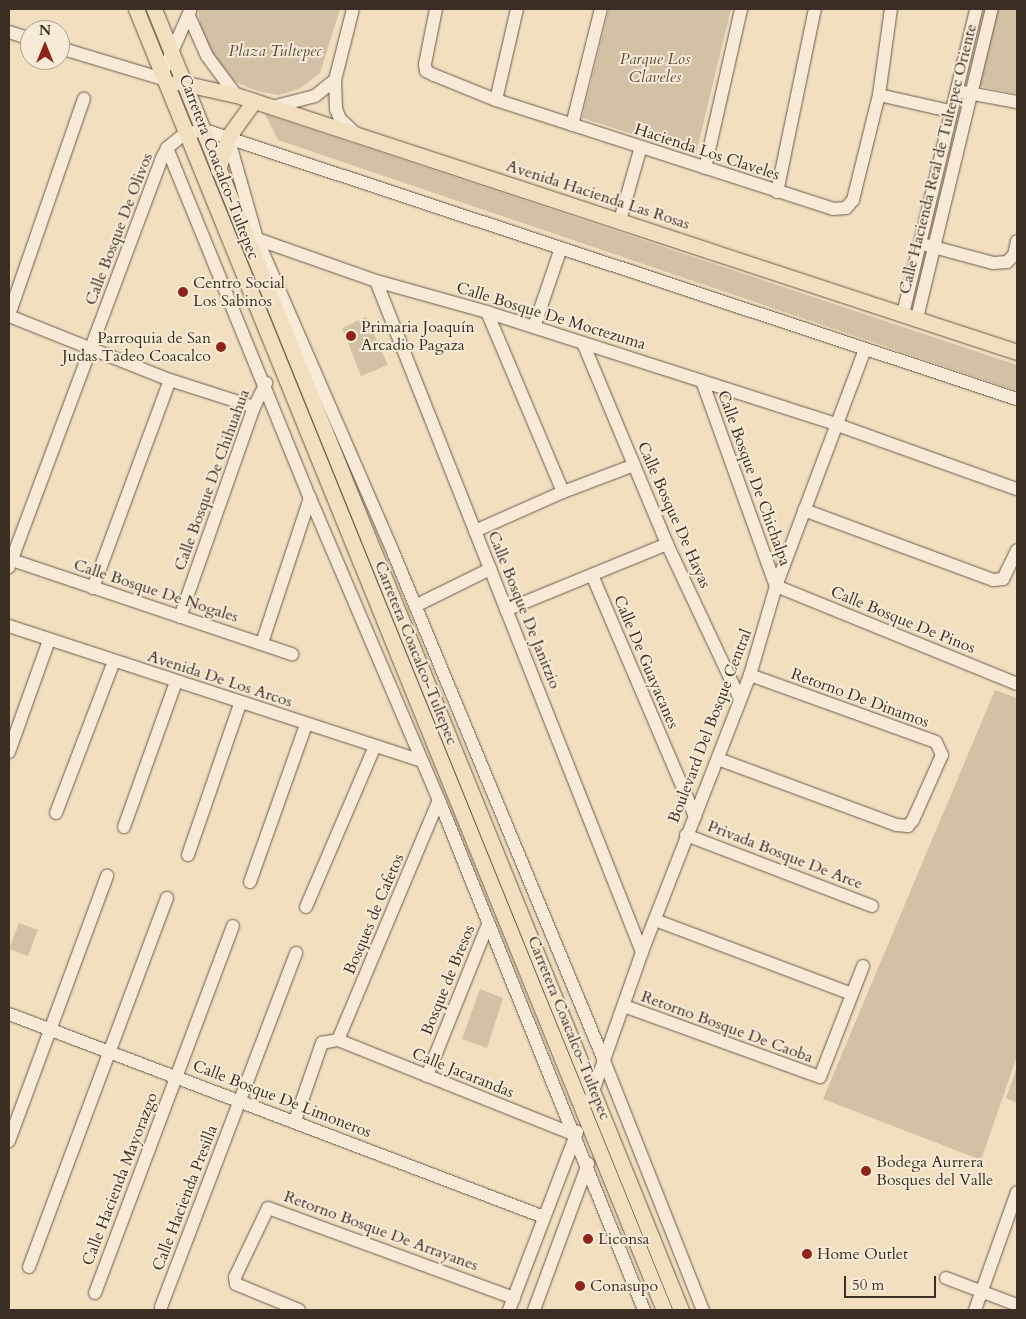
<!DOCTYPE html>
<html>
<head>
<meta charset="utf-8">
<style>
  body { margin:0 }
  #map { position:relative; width:1026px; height:1319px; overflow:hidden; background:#f2dfc0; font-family:Cardo,serif }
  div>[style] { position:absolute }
  .green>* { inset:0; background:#d3c1a5 }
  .roads { filter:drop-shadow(0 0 1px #695b4b) drop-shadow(0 0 1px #695b4b) }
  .minor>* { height:12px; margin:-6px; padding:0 6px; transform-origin:6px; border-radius:6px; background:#f7ead6 }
  .major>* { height:15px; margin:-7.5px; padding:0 7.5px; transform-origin:7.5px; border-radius:7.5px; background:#f2dfc0 }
  .dots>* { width:14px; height:14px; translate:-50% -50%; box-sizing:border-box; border:2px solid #f7ead6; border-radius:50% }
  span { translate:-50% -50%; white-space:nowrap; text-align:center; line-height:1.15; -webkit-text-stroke:4px #f7ead6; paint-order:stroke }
  .park-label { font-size:16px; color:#594c3e; font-style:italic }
  .street-label { font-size:16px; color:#3b2f24 }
  .poi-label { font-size:16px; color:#3b2f24 }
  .left { translate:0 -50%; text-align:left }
  .right { translate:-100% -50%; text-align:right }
  .frame { position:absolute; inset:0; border:10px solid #3b2f24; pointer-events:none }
  .north { position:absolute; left:20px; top:20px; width:50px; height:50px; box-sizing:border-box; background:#f7ead6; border:1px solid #ac9f8f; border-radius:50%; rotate:0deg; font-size:14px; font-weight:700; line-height:20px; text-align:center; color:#3b2f24 }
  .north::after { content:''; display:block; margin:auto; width:18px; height:22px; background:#8f2418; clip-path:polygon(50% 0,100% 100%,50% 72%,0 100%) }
  .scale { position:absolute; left:844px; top:1276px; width:92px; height:22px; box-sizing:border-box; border:2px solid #3b2f24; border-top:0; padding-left:6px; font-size:15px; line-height:18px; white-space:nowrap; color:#3b2f24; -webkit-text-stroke:4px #f7ead6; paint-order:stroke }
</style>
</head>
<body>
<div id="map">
  <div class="green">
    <i style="clip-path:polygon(198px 9px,340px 9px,320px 73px,299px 89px,278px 95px,257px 91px,234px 81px,215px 57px,201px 32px)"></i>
    <i style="clip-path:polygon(609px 9px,731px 9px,696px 154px,582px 118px)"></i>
    <i style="clip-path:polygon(995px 9px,1017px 9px,1017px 94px,979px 86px)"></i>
    <i style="clip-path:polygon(265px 114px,1017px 365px,1017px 391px,278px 140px)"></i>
    <i style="clip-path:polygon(366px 317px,388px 365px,361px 376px,342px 328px)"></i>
    <i style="clip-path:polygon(995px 690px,1017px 698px,1017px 1056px,981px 1160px,823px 1099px)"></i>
    <i style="clip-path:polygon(19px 923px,38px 930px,28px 956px,9px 949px)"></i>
    <i style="clip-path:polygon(480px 989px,503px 998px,487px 1048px,462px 1039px)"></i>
    <i style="clip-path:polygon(1017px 1067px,1017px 1103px,1006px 1098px)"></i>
  </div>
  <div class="roads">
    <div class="minor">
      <i style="left:436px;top:9px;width:56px;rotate:101.3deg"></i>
      <i style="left:425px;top:64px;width:7px;rotate:82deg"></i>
      <i style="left:426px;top:71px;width:9px;rotate:27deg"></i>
      <i style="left:434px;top:75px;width:67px;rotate:22deg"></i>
      <i style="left:496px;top:100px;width:354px;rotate:17.9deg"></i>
      <i style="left:833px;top:209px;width:13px;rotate:-4deg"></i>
      <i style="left:846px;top:208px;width:11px;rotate:-49deg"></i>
      <i style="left:853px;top:200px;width:108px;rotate:-76.1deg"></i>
      <i style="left:879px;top:95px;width:87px;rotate:-82.1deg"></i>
      <i style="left:189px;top:16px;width:44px;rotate:65.8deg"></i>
      <i style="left:207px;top:56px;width:49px;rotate:53.4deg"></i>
      <i style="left:9px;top:32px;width:22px;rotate:18deg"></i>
      <i style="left:60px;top:48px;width:111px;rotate:16.8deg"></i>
      <i style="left:163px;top:72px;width:67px;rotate:-66.1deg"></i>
      <i style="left:335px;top:80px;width:29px;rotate:88deg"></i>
      <i style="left:336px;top:109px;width:11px;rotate:68deg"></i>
      <i style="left:340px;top:119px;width:19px;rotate:43deg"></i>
      <i style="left:963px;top:92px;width:55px;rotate:10.5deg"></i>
      <i style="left:879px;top:95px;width:73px;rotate:12.7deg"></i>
      <i style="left:496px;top:100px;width:93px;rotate:-77deg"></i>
      <i style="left:272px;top:107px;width:44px;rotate:-14.3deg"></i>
      <i style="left:315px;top:96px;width:26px;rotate:-39deg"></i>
      <i style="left:335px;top:80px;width:73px;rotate:-75.8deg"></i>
      <i style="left:572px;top:125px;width:120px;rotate:-76deg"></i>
      <i style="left:228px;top:137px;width:106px;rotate:74.1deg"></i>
      <i style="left:257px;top:239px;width:341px;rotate:66.5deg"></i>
      <i style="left:393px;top:552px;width:548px;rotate:67.46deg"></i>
      <i style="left:603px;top:1058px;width:271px;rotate:68.4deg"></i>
      <i style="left:167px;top:148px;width:378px;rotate:67.8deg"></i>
      <i style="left:310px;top:498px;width:328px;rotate:66.9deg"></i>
      <i style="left:439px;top:800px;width:550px;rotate:68.1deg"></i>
      <i style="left:705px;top:168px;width:163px;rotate:-77.2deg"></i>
      <i style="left:777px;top:192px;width:187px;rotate:-78.3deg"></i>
      <i style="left:620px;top:220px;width:76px;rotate:-74deg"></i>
      <i style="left:257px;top:239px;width:126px;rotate:19.4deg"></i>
      <i style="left:376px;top:281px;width:115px;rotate:15.6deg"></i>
      <i style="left:487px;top:312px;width:366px;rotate:17.8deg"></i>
      <i style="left:835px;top:424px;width:193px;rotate:19.7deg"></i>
      <i style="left:926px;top:245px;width:69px;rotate:15deg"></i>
      <i style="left:993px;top:263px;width:14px;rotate:-4deg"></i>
      <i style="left:1007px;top:262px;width:10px;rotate:-45deg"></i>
      <i style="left:1014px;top:255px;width:14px;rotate:-78deg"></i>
      <i style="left:376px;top:281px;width:722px;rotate:68.38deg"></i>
      <i style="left:487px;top:312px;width:195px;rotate:67.1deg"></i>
      <i style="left:903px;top:314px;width:314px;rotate:-76.5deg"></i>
      <i style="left:9px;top:315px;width:229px;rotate:-70.9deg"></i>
      <i style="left:9px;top:316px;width:173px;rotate:21.7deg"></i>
      <i style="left:170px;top:380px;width:88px;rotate:17.8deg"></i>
      <i style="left:917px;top:318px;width:318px;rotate:-76.4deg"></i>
      <i style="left:534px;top:327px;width:83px;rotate:-71.1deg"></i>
      <i style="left:583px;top:343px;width:218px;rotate:67.3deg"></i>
      <i style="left:667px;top:544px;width:171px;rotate:64.8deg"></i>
      <i style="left:702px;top:381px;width:218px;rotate:70.2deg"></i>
      <i style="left:776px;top:586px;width:260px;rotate:22.1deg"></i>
      <i style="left:804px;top:510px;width:202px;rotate:20.3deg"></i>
      <i style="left:993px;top:580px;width:10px;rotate:-6deg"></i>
      <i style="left:1003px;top:579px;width:32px;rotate:-64deg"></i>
      <i style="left:475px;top:531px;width:96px;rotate:-23.9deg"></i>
      <i style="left:563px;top:492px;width:76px;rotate:-20.8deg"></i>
      <i style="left:9px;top:559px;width:299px;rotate:18.6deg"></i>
      <i style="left:9px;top:567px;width:434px;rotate:-69.5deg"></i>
      <i style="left:161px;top:160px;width:13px;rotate:-63deg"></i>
      <i style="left:167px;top:148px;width:22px;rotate:-39deg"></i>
      <i style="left:184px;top:134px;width:20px;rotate:-11deg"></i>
      <i style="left:204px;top:130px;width:856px;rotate:18.31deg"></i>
      <i style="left:592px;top:575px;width:263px;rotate:66.9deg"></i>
      <i style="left:93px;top:588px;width:222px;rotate:-69.7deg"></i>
      <i style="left:415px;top:606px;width:84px;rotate:-26.3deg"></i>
      <i style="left:506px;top:610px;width:174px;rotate:-22.3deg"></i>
      <i style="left:180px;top:617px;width:223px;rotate:-70.6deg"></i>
      <i style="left:254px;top:407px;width:27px;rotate:-63deg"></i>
      <i style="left:9px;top:626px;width:434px;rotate:18.1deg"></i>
      <i style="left:262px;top:643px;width:153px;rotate:-71.7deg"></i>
      <i style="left:9px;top:752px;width:119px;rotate:-70.3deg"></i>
      <i style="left:718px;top:759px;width:190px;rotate:20.3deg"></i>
      <i style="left:896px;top:825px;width:12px;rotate:5deg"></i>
      <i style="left:908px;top:826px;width:8px;rotate:-50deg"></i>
      <i style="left:913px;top:820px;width:71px;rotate:-66deg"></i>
      <i style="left:942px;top:755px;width:14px;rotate:-115deg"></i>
      <i style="left:936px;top:742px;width:198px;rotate:-160.2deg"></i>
      <i style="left:56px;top:813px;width:163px;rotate:-69.1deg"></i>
      <i style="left:124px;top:827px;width:154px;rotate:-70.3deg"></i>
      <i style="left:686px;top:835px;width:199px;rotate:20.9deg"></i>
      <i style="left:188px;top:855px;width:160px;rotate:-71deg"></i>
      <i style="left:250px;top:882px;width:167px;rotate:-70.4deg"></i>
      <i style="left:306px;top:907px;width:173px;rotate:-66.8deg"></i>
      <i style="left:655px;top:920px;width:210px;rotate:20.6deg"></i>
      <i style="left:624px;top:1006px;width:208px;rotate:19.9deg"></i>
      <i style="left:820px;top:1077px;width:119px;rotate:-68.8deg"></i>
      <i style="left:9px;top:1014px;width:572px;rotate:20.78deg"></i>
      <i style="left:338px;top:1040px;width:260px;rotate:-67.2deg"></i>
      <i style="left:338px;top:1040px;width:255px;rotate:21.8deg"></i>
      <i style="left:427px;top:1076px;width:164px;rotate:-68.1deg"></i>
      <i style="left:591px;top:1097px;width:154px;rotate:-70.6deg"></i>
      <i style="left:642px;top:952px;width:297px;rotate:-68.7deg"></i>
      <i style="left:750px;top:675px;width:93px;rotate:-73.7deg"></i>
      <i style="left:776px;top:586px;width:253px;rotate:-69.4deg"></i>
      <i style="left:295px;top:1121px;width:83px;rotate:-70.9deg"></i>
      <i style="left:322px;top:1043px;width:16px;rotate:-11deg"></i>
      <i style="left:9px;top:1141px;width:283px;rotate:-69.7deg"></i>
      <i style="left:29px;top:1267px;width:394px;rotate:-69.5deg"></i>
      <i style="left:946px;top:1278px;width:76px;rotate:20.8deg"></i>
      <i style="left:95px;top:1293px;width:392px;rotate:-69.4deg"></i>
      <i style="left:161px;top:1307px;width:379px;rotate:-69.1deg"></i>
      <i style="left:299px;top:1310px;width:68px;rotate:-157.6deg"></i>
      <i style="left:236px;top:1284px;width:7px;rotate:-98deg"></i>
      <i style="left:235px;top:1277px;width:76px;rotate:-64.4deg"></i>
      <i style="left:268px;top:1208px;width:262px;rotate:20.1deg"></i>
      <i style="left:509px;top:1310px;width:191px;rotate:-69.1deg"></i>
      <i style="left:534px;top:1310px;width:156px;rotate:-69.7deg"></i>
      <i style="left:975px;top:1310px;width:125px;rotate:-70.4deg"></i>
    </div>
    <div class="major">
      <i style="left:136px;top:9px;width:1404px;rotate:67.91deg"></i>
      <i style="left:154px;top:9px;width:1404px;rotate:67.95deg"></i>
      <i style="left:177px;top:82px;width:60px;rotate:12.4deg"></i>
      <i style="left:236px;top:95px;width:822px;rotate:18.21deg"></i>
      <i style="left:218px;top:170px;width:34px;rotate:-73deg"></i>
      <i style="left:228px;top:137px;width:44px;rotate:-54.2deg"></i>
    </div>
  </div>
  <div class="dots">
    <i style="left:183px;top:292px;background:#8f2418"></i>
    <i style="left:351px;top:336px;background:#8f2418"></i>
    <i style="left:221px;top:347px;background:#8f2418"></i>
    <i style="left:866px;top:1171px;background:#8f2418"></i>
    <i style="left:588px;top:1239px;background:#8f2418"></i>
    <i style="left:807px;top:1254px;background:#8f2418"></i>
    <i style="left:580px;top:1286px;background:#8f2418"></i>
  </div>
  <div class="park-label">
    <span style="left:275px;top:51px">Plaza Tultepec</span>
    <span style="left:655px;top:68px">Parque Los<br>Claveles</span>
  </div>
  <div class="street-label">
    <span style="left:707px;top:152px;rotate:18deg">Hacienda Los Claveles</span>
    <span style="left:938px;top:159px;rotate:-76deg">Calle Hacienda Real de Tultepec Oriente</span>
    <span style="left:219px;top:167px;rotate:69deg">Carretera Coacalco-Tultepec</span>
    <span style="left:598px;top:195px;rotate:18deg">Avenida Hacienda Las Rosas</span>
    <span style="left:119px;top:229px;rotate:-69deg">Calle Bosque De Olivos</span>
    <span style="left:551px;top:316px;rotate:17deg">Calle Bosque De Moctezuma</span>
    <span style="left:754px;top:478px;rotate:70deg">Calle Bosque De Chichalpa</span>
    <span style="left:212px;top:480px;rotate:-70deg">Calle Bosque De Chihuahua</span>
    <span style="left:674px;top:515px;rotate:66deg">Calle Bosque De Hayas</span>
    <span style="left:156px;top:591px;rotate:18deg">Calle Bosque De Nogales</span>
    <span style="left:524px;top:610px;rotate:68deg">Calle Bosque De Janitzio</span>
    <span style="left:903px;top:620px;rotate:22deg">Calle Bosque De Pinos</span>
    <span style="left:416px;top:653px;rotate:68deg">Carretera Coacalco-Tultepec</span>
    <span style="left:646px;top:662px;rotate:67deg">Calle De Guayacanes</span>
    <span style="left:220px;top:679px;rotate:18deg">Avenida De Los Arcos</span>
    <span style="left:860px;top:698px;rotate:20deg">Retorno De Dinamos</span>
    <span style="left:710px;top:726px;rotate:-69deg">Boulevard Del Bosque Central</span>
    <span style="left:785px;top:855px;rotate:21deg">Privada Bosque De Arce</span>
    <span style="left:374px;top:914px;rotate:-67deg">Bosques de Cafetos</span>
    <span style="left:448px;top:980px;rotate:-68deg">Bosque de Bresos</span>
    <span style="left:727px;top:1027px;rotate:20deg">Retorno Bosque De Caoba</span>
    <span style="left:569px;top:1028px;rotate:68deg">Carretera Coacalco-Tultepec</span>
    <span style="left:463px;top:1073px;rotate:22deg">Calle Jacarandas</span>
    <span style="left:282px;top:1099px;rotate:21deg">Calle Bosque De Limoneros</span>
    <span style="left:120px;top:1179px;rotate:-69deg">Calle Hacienda Mayorazgo</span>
    <span style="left:185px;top:1198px;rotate:-69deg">Calle Hacienda Presilla</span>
    <span style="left:381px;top:1231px;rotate:20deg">Retorno Bosque De Arrayanes</span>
  </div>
  <div class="poi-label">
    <span class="left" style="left:193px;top:292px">Centro Social<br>Los Sabinos</span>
    <span class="left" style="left:361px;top:336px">Primaria Joaquín<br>Arcadio Pagaza</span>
    <span class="right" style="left:211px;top:347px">Parroquia de San<br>Judas Tadeo Coacalco</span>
    <span class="left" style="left:876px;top:1171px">Bodega Aurrera<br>Bosques del Valle</span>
    <span class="left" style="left:598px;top:1239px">Liconsa</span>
    <span class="left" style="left:817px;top:1254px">Home Outlet</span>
    <span class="left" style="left:590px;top:1286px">Conasupo</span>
  </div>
  <div class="frame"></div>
  <div class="north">N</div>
  <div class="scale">50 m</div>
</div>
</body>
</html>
